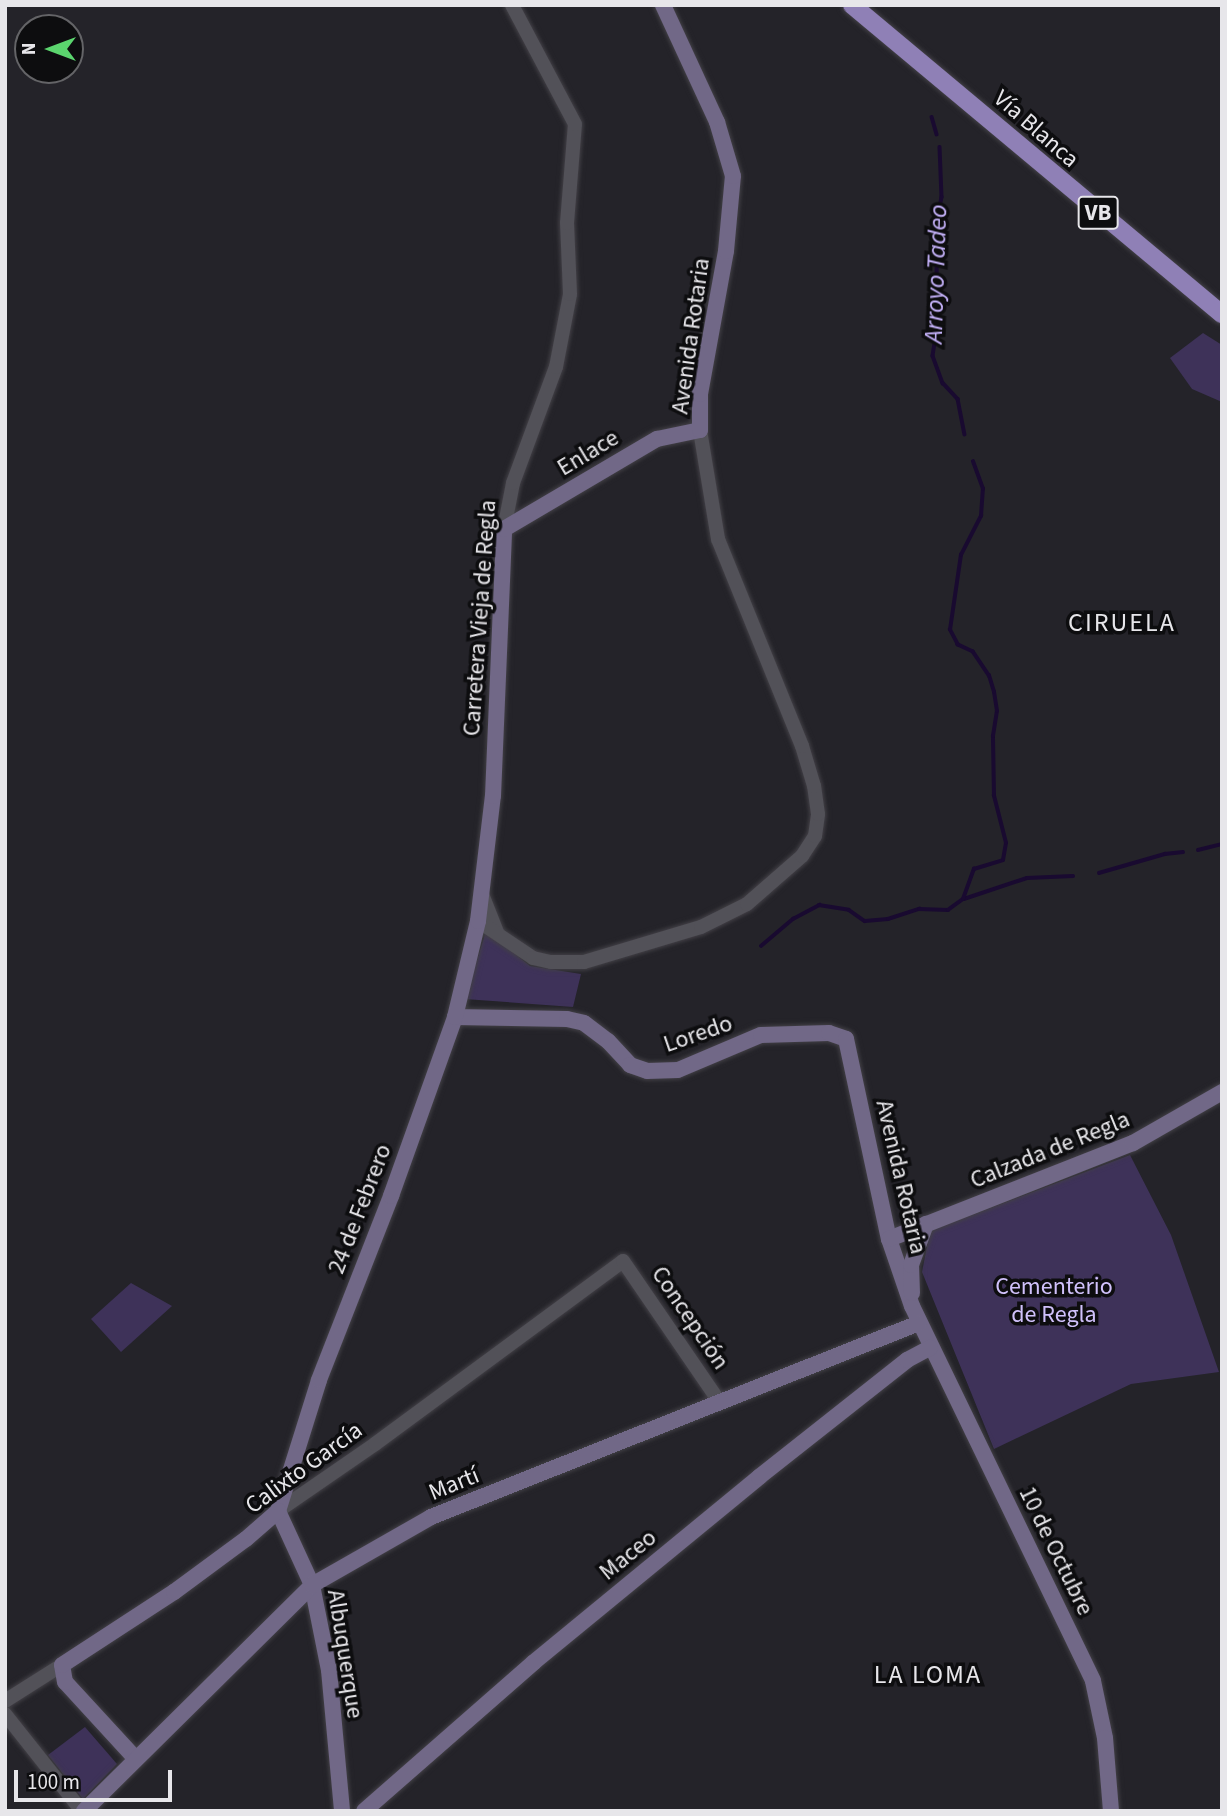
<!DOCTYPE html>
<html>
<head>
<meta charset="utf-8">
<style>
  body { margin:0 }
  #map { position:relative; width:1227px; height:1816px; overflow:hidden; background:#242329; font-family:"Source Sans 3",sans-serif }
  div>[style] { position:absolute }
  .green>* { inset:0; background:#3e3259 }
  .stream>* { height:3.5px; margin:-1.75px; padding:0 1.75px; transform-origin:1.75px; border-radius:1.75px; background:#190a30 }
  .roads { filter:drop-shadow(0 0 2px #424046) drop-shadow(0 0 2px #424046) }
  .tertiary>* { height:14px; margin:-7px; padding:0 7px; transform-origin:7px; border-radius:7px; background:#525158 }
  .secondary>* { height:16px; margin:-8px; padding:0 8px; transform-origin:8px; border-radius:8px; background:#716887 }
  .primary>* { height:18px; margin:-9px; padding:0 9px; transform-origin:9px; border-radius:9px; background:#8f80b6 }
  span { translate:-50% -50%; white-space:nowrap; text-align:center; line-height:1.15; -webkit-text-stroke:7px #0d0d0f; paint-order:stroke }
  .shield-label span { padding:2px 5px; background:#0d0d0f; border:2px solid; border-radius:5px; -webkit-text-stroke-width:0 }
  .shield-label { font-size:23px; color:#e7e6ea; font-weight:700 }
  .street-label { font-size:24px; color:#e7e6ea }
  .park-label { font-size:24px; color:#d0c1fb }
  .water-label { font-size:26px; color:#c6b3fb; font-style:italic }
  .neighbourhood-label { font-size:26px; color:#e7e6ea; letter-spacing:2px }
  .frame { position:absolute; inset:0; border:7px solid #e7e6ea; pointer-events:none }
  .north { position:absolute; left:14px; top:14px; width:70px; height:70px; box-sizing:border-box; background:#0d0d0f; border:2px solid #646467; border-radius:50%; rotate:270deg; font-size:19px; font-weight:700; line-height:28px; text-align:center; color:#e7e6ea }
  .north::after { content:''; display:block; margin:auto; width:24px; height:32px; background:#5bd56e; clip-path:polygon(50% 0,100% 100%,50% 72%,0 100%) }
  .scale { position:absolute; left:14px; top:1770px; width:158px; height:32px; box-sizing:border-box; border:4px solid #e7e6ea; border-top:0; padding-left:9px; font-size:21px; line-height:24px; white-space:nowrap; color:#e7e6ea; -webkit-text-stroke:5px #0d0d0f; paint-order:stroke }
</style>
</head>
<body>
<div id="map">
  <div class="green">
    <i style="clip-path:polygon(1203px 333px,1222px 345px,1222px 402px,1192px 389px,1170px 358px)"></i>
    <i style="clip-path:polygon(486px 931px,530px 966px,581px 974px,573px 1007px,465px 999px)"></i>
    <i style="clip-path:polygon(1130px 1155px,1171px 1235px,1219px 1372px,1131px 1384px,994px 1449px,922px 1272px,930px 1231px)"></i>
    <i style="clip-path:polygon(131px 1283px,172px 1306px,121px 1352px,91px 1319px)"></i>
    <i style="clip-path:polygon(85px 1727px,117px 1764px,83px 1799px,48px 1755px)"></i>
  </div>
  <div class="stream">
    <i style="left:932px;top:117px;width:18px;rotate:74deg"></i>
    <i style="left:940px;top:147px;width:50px;rotate:87.7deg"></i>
    <i style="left:942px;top:197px;width:23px;rotate:100deg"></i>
    <i style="left:938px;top:220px;width:117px;rotate:91deg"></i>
    <i style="left:936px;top:337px;width:19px;rotate:99deg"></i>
    <i style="left:933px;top:356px;width:29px;rotate:70deg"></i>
    <i style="left:943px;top:383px;width:22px;rotate:47deg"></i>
    <i style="left:958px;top:399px;width:36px;rotate:79deg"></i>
    <i style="left:1198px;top:850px;width:25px;rotate:-14deg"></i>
    <i style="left:1099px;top:873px;width:69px;rotate:-16.1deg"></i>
    <i style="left:1165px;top:854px;width:18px;rotate:-6deg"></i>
    <i style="left:964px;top:899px;width:66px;rotate:-18.4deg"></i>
    <i style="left:1027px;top:878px;width:46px;rotate:-2.5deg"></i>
    <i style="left:761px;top:946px;width:42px;rotate:-40.2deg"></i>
    <i style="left:793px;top:919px;width:30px;rotate:-28deg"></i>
    <i style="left:819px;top:905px;width:30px;rotate:9deg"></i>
    <i style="left:849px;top:910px;width:19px;rotate:35deg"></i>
    <i style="left:865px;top:921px;width:23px;rotate:-5deg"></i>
    <i style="left:888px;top:919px;width:33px;rotate:-18deg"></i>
    <i style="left:919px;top:909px;width:29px;rotate:2deg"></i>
    <i style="left:948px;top:910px;width:19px;rotate:-36deg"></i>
    <i style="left:963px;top:899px;width:32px;rotate:-70deg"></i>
    <i style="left:974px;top:869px;width:30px;rotate:-17deg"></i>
    <i style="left:1003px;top:860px;width:17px;rotate:-80deg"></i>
    <i style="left:1006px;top:843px;width:49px;rotate:-104.3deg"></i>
    <i style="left:994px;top:796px;width:60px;rotate:-91deg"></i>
    <i style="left:993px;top:736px;width:25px;rotate:-81deg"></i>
    <i style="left:997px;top:711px;width:19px;rotate:-99deg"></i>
    <i style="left:994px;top:692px;width:17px;rotate:-107deg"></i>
    <i style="left:989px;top:676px;width:29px;rotate:-124deg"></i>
    <i style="left:973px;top:652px;width:17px;rotate:-155deg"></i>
    <i style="left:958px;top:645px;width:17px;rotate:-118deg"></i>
    <i style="left:950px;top:630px;width:76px;rotate:-81.7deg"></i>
    <i style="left:961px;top:555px;width:44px;rotate:-62.9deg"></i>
    <i style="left:981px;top:516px;width:27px;rotate:-86deg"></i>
    <i style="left:983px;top:489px;width:29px;rotate:-110deg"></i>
  </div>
  <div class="roads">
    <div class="tertiary">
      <i style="left:504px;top:529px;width:47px;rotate:-78.9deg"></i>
      <i style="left:513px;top:483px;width:124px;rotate:-69.7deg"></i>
      <i style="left:556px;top:367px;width:74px;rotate:-79.1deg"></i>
      <i style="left:570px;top:294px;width:71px;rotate:-92.4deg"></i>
      <i style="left:567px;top:223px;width:99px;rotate:-85.4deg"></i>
      <i style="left:575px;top:124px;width:135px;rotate:-117.9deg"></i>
      <i style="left:482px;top:894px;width:41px;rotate:68.5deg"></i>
      <i style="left:478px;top:921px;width:66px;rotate:33.9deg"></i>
      <i style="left:533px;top:958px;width:18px;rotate:13deg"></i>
      <i style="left:551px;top:962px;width:33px"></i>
      <i style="left:584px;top:962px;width:122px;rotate:-16.7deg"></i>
      <i style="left:701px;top:927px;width:51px;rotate:-26.6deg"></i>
      <i style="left:747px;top:904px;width:73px;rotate:-41.1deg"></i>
      <i style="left:802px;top:856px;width:24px;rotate:-57deg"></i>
      <i style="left:815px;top:836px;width:22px;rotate:-82deg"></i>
      <i style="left:818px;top:814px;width:28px;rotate:-98deg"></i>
      <i style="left:814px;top:786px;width:42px;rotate:-106.7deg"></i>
      <i style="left:802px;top:746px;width:223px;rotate:-112.1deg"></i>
      <i style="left:718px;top:539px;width:110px;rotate:-99.4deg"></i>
      <i style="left:278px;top:1511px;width:118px;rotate:-34.6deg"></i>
      <i style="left:375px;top:1444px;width:308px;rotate:-36.4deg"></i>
      <i style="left:623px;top:1261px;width:170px;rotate:55.6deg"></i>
      <i style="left:5px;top:1701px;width:67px;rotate:-32.3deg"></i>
      <i style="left:5px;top:1714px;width:124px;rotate:51.6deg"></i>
    </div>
    <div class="secondary">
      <i style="left:455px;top:1017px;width:112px;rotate:1deg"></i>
      <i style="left:567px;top:1019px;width:17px;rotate:13deg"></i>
      <i style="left:584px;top:1023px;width:30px;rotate:37deg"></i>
      <i style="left:608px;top:1041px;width:33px;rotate:47deg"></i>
      <i style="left:630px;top:1065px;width:18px;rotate:19deg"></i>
      <i style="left:647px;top:1071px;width:31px;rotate:-2deg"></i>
      <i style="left:678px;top:1070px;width:90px;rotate:-22.9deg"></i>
      <i style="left:761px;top:1035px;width:68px;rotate:-1.7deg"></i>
      <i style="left:829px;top:1033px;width:18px;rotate:19deg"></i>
      <i style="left:846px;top:1039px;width:205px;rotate:77.9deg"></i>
      <i style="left:889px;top:1239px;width:71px;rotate:71.1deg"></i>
      <i style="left:912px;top:1306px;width:416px;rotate:64.2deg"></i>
      <i style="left:1093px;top:1681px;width:58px;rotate:78.1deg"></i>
      <i style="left:1105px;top:1738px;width:73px;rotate:85.3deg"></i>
      <i style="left:889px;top:1239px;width:262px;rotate:-21.5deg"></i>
      <i style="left:1133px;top:1143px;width:103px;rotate:-29.8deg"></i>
      <i style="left:912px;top:1293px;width:28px;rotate:-92deg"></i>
      <i style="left:911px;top:1265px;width:44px;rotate:-69.9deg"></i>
      <i style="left:278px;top:1511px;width:137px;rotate:-72.6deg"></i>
      <i style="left:319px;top:1380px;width:198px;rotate:-68.6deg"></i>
      <i style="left:391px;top:1196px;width:190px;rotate:-70.3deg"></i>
      <i style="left:455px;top:1017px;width:99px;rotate:-76.5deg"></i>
      <i style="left:478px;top:921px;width:126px;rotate:-83.2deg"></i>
      <i style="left:493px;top:796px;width:267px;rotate:-87.6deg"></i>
      <i style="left:504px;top:529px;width:178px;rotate:-30.5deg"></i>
      <i style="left:657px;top:439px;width:44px;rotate:-11.8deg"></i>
      <i style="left:700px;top:430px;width:36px;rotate:-90deg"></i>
      <i style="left:700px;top:394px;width:145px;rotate:-79.7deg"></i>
      <i style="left:726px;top:251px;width:75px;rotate:-84.7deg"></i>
      <i style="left:733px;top:176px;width:56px;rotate:-106.5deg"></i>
      <i style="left:717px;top:122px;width:129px;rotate:-114.8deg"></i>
      <i style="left:278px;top:1511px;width:81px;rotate:65.3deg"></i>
      <i style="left:312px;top:1585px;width:87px;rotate:78.7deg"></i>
      <i style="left:329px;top:1670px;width:142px;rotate:84.7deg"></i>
      <i style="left:135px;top:1758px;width:103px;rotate:-132.6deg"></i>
      <i style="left:65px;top:1682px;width:17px;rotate:-100deg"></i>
      <i style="left:62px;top:1665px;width:134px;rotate:-33.1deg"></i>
      <i style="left:174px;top:1592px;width:89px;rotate:-36.4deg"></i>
      <i style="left:246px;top:1539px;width:43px;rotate:-41.2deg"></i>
      <i style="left:84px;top:1811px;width:321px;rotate:-44.7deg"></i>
      <i style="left:312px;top:1585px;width:137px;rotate:-29.7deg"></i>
      <i style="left:431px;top:1517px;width:525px;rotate:-21.68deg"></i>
      <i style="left:364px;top:1811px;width:226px;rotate:-41.2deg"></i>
      <i style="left:534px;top:1662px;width:291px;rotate:-39.4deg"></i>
      <i style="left:759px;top:1477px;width:189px;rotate:-38.3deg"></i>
      <i style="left:907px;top:1360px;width:26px;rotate:-28deg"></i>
    </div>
    <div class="primary">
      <i style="left:852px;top:5px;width:482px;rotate:39.9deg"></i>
    </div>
  </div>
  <div class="shield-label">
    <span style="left:1098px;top:213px">VB</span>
  </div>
  <div class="street-label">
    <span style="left:1036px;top:129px;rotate:41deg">Vía Blanca</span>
    <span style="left:691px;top:336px;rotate:-82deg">Avenida Rotaria</span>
    <span style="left:588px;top:453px;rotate:-31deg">Enlace</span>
    <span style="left:480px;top:618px;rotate:-86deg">Carretera Vieja de Regla</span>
    <span style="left:698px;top:1034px;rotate:-19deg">Loredo</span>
    <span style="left:1050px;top:1150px;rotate:-22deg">Calzada de Regla</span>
    <span style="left:901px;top:1177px;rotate:77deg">Avenida Rotaria</span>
    <span style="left:360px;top:1209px;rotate:-69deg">24 de Febrero</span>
    <span style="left:690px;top:1318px;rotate:56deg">Concepción</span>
    <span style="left:304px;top:1468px;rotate:-36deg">Calixto García</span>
    <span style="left:454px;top:1484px;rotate:-22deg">Martí</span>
    <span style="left:1056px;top:1551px;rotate:64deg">10 de Octubre</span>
    <span style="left:628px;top:1555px;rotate:-39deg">Maceo</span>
    <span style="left:345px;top:1654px;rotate:81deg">Albuquerque</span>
  </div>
  <div class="park-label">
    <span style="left:1054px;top:1301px">Cementerio<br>de Regla</span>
  </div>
  <div class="water-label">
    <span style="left:936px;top:274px;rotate:-88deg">Arroyo Tadeo</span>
  </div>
  <div class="neighbourhood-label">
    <span style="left:1122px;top:623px">CIRUELA</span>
    <span style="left:928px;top:1675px">LA LOMA</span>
  </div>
  <div class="frame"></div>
  <div class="north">N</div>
  <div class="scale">100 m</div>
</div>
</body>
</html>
